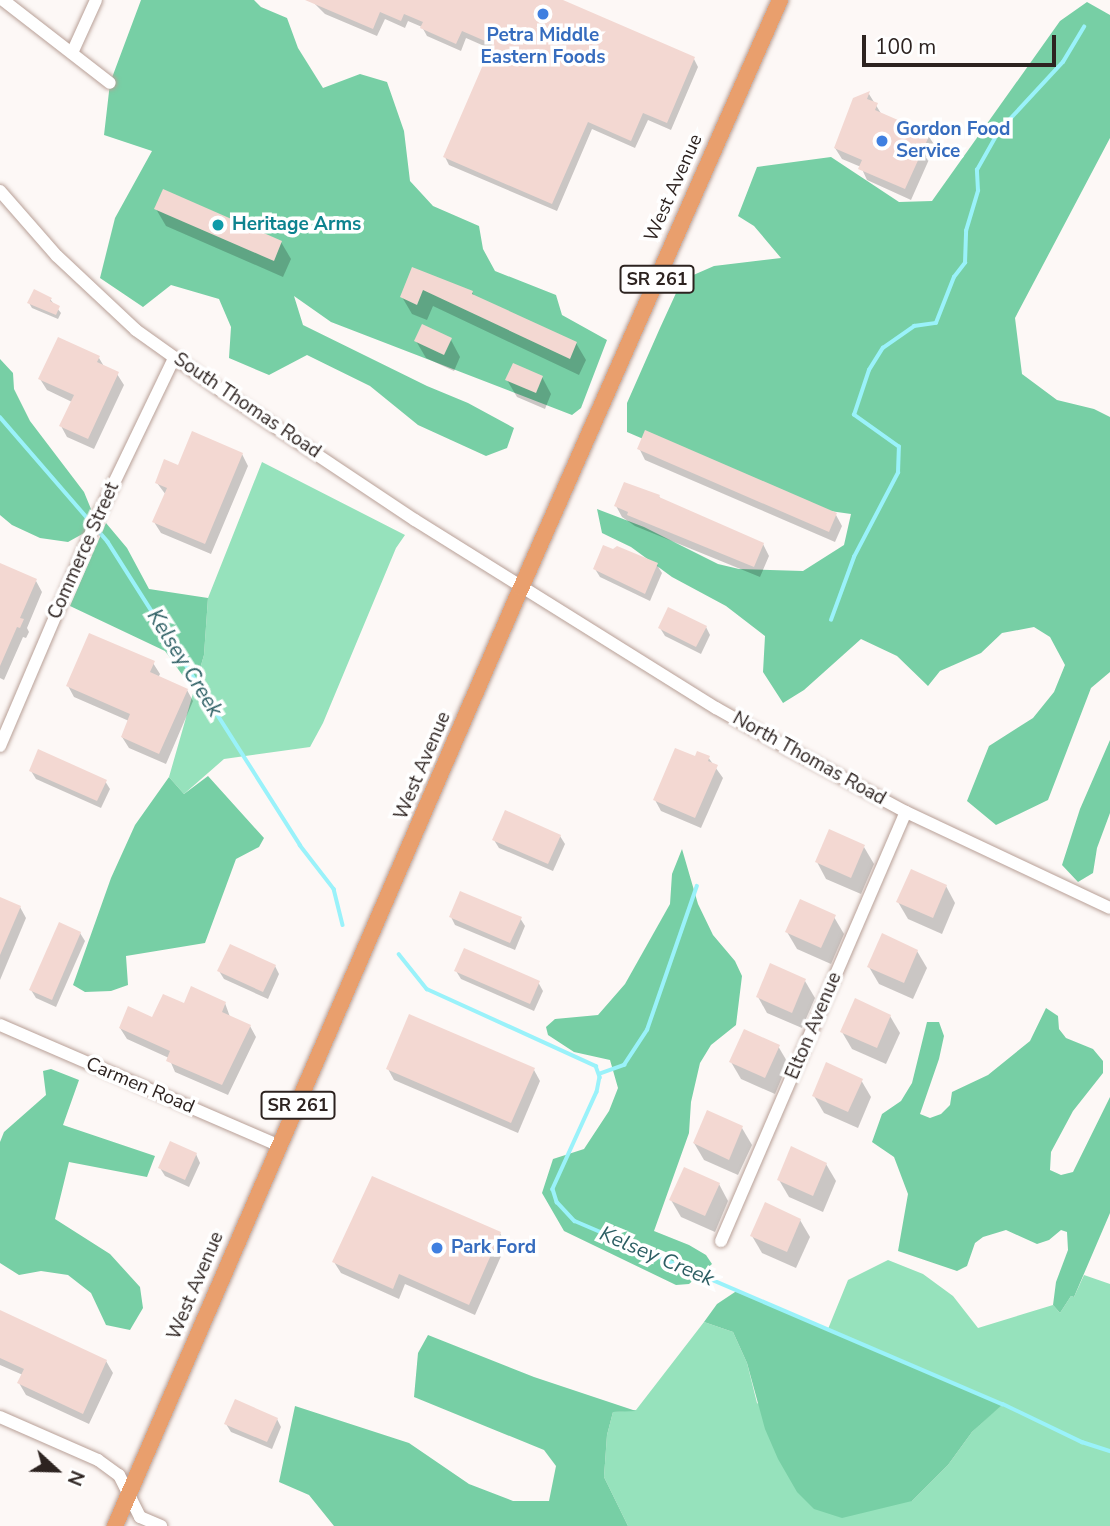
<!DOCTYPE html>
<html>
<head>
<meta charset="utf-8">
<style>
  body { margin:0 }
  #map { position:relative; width:1110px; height:1526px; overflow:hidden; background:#fdf8f6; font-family:"Nunito Sans",sans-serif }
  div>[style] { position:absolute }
  .green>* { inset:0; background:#96e2bc }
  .forest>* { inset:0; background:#77cfa5 }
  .shadow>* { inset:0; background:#0003 }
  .stream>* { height:3.5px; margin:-1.75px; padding:0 1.75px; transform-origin:1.75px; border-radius:1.75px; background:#9af2fa }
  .building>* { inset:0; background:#f3d8d2 }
  .roads { filter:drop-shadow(0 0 2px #b8a097) drop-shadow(0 0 2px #b8a097) }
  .minor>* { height:12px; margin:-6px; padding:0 6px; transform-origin:6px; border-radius:6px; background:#fff }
  .major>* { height:16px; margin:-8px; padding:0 8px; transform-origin:8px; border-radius:8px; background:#e99f6d }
  .dots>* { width:19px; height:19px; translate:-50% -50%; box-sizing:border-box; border:4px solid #fff; border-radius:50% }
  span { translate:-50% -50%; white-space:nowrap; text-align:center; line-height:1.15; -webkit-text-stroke:7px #fff; paint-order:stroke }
  .shield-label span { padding:2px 5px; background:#fff; border:2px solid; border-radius:5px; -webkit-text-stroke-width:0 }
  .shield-label { font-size:18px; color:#2d2320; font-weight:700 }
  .shop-label { font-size:19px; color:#366cbe; font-weight:700 }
  .left { translate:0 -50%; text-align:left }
  .street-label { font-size:19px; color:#2d2320 }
  .culture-label { font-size:19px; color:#0d838f; font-weight:700 }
  .water-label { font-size:21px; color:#2c5e63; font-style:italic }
  .north { position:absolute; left:21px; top:1435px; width:70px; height:70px; -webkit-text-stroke:5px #fff; paint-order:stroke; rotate:112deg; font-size:19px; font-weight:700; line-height:28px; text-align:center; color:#2d2320 }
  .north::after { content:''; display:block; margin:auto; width:24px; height:32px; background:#2d2320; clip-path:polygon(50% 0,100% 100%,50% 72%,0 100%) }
  .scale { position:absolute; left:862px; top:35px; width:194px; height:32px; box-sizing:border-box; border:4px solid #2d2320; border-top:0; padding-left:9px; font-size:21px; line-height:24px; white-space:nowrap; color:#2d2320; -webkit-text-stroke:5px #fff; paint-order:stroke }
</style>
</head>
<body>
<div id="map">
  <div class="green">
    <i style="clip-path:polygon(262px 462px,405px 535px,396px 548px,323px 723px,310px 747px,224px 759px,184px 794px,169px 777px,204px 655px,208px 598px)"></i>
    <i style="clip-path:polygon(888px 1260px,923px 1274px,953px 1296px,978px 1328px,1053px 1305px,1060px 1313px,1071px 1296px,1074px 1297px,1084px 1275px,1110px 1284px,1110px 1526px,628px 1526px,604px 1477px,607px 1435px,613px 1412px,636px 1410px,704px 1322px,733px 1332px,747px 1363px,757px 1403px,912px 1501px,948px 1465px,972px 1432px,1002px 1404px,828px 1329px,848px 1280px)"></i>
  </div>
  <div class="forest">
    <i style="clip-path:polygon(141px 0,254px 0,261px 7px,287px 18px,298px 48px,323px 88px,360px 74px,387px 82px,404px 131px,410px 181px,433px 206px,479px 226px,483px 249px,495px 271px,556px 295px,562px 315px,607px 340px,581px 408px,572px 415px,331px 322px,294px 296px,303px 325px,427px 386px,468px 403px,514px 428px,507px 448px,486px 456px,418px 425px,370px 386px,307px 355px,269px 375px,229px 358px,231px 327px,219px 299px,171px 285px,143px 307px,100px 278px,115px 218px,152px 151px,104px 135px,110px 83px)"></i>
    <i style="clip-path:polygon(1087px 2px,1110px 15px,1110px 138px,1015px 318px,1022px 374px,1057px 400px,1094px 409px,1110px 417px,1110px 672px,1091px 688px,1048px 800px,996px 825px,967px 801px,989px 746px,1033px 718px,1054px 692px,1065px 665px,1050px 637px,1034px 627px,1002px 633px,981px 653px,940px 671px,928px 686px,897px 656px,861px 639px,804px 690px,783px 703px,763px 672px,765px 636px,726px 606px,672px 577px,631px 547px,602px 533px,597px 509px,644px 527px,718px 564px,739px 569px,803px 571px,844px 545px,851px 514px,802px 507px,627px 432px,627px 403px,660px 328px,682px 280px,714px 266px,781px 258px,754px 226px,738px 216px,757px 167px,831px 157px,899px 202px,932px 201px,1060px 21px)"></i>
    <i style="clip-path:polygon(0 359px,13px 373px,14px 389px,30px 421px,84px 492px,91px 509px,86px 532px,68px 542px,40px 538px,12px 525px,0 515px)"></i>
    <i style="clip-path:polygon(106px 523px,127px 548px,149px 589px,208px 598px,204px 655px,195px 686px,186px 680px,165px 651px,70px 606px)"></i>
    <i style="clip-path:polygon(1110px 740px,1110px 813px,1097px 848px,1093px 873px,1078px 882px,1062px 865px,1080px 809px)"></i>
    <i style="clip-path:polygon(208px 776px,264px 838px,259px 847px,236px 859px,205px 943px,126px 956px,128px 985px,111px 991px,85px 992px,73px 985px,111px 878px,135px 825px,169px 777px,184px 794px)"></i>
    <i style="clip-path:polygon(682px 849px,698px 904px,713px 935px,735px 961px,742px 976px,736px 1025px,711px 1045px,700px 1063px,691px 1102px,689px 1133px,654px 1231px,689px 1245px,706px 1255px,712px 1264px,689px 1284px,676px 1285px,564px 1231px,542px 1193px,553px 1159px,584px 1149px,609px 1111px,618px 1088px,610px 1060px,574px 1052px,548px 1035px,546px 1027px,555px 1019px,598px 1015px,625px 984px,670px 904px,672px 874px)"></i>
    <i style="clip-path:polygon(1046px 1008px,1058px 1016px,1059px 1029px,1066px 1038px,1093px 1049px,1103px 1061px,1103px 1073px,1073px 1111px,1051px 1152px,1050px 1170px,1061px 1175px,1073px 1172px,1110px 1097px,1110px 1213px,1074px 1297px,1071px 1296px,1060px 1313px,1053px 1305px,1056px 1282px,1068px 1250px,1067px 1232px,1061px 1230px,1049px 1240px,1037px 1244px,1006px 1230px,983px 1237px,975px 1243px,967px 1266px,957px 1271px,898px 1251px,908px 1194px,894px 1157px,872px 1142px,882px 1114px,901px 1101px,912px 1083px,927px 1022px,939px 1022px,944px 1036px,939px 1059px,920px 1114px,930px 1118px,941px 1114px,950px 1105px,952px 1092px,988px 1075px,1030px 1041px)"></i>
    <i style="clip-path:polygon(51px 1069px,79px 1080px,63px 1125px,155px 1156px,147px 1177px,69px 1162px,55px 1219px,110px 1254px,140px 1287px,143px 1308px,130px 1330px,106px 1325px,91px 1293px,68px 1275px,41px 1271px,19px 1275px,0 1263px,0 1142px,4px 1132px,46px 1095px,43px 1071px)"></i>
    <i style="clip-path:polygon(738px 1290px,828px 1329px,1003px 1404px,972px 1432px,948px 1465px,912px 1501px,842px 1518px,814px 1509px,797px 1492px,778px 1459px,765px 1429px,747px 1363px,733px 1332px,704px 1322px,717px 1304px)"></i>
    <i style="clip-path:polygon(428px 1335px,534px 1377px,636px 1411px,613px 1412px,607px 1435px,604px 1477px,628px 1526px,334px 1526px,309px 1495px,279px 1482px,295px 1406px,409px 1443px,469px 1484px,513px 1501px,549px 1501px,556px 1466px,544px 1450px,414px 1397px,418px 1353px)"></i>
  </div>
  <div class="shadow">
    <i style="clip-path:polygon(311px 0,558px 0,694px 59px,698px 67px,671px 130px,648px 120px,635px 148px,592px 129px,557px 211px,449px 165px,445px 157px,491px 49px,466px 38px,461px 51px,427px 36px,422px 27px,408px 21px,405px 28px,385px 19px,377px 36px,325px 14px)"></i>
    <i style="clip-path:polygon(869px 94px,882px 115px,928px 135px,935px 146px,911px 200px,867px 180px,861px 167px,842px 159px,835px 148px,854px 100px)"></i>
    <i style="clip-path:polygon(156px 209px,281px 242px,291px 259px,283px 277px,166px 226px)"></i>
    <i style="clip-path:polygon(413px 269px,472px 292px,475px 297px,576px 343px,586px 360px,579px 375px,433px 306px,427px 320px,412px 314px,402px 297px)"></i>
    <i style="clip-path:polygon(50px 299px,61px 313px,58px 319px,32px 308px,29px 303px)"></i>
    <i style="clip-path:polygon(451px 340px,460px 357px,454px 371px,426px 358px,416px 341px)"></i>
    <i style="clip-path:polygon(99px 358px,105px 368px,117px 374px,124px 385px,94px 449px,67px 437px,61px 426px,72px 402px,47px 390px,40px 379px)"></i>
    <i style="clip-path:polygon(542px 377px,551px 394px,545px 409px,517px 397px,507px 380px)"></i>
    <i style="clip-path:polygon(639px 448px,836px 515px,842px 526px,835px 542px,645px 460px)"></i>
    <i style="clip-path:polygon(242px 454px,248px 466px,211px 554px,161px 533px,154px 522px,166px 495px,157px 483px,179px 467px)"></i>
    <i style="clip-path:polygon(659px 496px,661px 500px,763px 544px,769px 556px,760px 577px,635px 526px,622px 517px,616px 506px)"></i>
    <i style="clip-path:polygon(0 565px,36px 581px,42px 592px,27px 628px,29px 632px,26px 638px,23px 637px,4px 680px,0 678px)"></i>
    <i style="clip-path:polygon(657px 565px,662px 573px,650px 601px,600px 577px,595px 569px)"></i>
    <i style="clip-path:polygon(706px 627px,710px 635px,701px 654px,665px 636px,660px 628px)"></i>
    <i style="clip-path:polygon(153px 663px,160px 674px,158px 678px,187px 690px,193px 701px,166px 764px,129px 748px,122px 737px,129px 721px,74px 697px,68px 686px)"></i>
    <i style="clip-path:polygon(708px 757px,723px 778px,701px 828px,661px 811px,655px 800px,696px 758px)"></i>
    <i style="clip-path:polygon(31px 771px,105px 781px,110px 789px,101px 808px,36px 779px)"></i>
    <i style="clip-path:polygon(560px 836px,565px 844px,553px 871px,499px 848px,494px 840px)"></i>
    <i style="clip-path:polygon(864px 847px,874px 864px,861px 894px,826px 879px,817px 862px)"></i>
    <i style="clip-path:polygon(946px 886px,955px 903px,942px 934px,908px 919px,898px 902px)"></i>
    <i style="clip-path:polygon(0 899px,20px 907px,26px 918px,0 980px)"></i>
    <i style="clip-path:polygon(451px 917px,520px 918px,525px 926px,515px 950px,455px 925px)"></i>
    <i style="clip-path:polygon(834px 917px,844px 934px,831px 964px,797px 949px,787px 932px)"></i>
    <i style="clip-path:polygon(80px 933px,85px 941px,56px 1007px,36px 998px,31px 990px)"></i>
    <i style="clip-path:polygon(917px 951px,927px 968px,913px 999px,879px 984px,869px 967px)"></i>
    <i style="clip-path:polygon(275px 966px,279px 974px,268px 999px,224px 979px,219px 971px)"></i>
    <i style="clip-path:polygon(456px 971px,538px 982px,543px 991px,534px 1011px,461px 979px)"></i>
    <i style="clip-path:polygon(805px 981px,815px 998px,802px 1028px,767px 1013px,758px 997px)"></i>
    <i style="clip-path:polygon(225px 1003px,230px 1017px,250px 1026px,256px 1037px,228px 1095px,175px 1072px,169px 1058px,127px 1039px,120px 1028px)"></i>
    <i style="clip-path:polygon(890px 1016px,900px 1033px,886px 1064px,852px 1049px,842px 1032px)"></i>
    <i style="clip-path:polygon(778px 1046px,788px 1063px,775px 1094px,741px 1079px,731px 1062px)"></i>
    <i style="clip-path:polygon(388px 1069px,534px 1070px,540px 1081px,518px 1133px,394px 1080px)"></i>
    <i style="clip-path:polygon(861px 1080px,871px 1097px,858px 1128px,824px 1113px,814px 1096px)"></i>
    <i style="clip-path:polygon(742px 1128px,752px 1145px,738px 1175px,704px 1160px,694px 1143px)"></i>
    <i style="clip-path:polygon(196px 1154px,200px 1163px,189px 1187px,165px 1176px,160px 1168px)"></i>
    <i style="clip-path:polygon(826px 1164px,836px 1181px,823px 1212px,789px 1197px,779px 1180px)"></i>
    <i style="clip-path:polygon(719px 1184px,728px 1201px,715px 1232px,681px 1217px,671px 1200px)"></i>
    <i style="clip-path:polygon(800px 1220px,810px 1237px,796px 1268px,762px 1253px,752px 1236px)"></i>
    <i style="clip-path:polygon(500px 1233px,506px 1245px,475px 1315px,405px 1284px,399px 1299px,341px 1273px,334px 1262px)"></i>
    <i style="clip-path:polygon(0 1312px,106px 1361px,113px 1373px,89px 1424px,26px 1395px,19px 1383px,23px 1375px,0 1365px)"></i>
    <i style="clip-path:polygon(277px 1419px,281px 1427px,272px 1449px,231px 1432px,226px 1424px)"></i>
  </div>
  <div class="stream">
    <i style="left:0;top:417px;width:139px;rotate:49.1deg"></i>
    <i style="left:96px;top:528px;width:18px;rotate:49deg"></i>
    <i style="left:108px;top:542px;width:359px;rotate:57.6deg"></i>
    <i style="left:300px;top:845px;width:56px;rotate:52.3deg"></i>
    <i style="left:334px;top:889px;width:37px;rotate:76deg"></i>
    <i style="left:831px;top:620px;width:67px;rotate:-69.9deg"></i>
    <i style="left:854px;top:557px;width:95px;rotate:-62.4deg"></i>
    <i style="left:898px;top:473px;width:26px;rotate:-88deg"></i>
    <i style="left:899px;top:447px;width:55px;rotate:-144.6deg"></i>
    <i style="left:854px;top:415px;width:47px;rotate:-71.6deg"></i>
    <i style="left:869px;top:370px;width:26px;rotate:-58deg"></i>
    <i style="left:883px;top:348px;width:38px;rotate:-35deg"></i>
    <i style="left:914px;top:326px;width:22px;rotate:-8deg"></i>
    <i style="left:936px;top:323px;width:49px;rotate:-68.6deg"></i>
    <i style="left:954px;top:277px;width:18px;rotate:-52deg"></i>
    <i style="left:965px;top:263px;width:32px;rotate:-88deg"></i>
    <i style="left:966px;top:231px;width:42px;rotate:-73.3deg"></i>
    <i style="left:978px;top:191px;width:21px;rotate:-93deg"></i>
    <i style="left:977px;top:170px;width:45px;rotate:-60.6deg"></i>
    <i style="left:999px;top:131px;width:94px;rotate:-47.2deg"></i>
    <i style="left:1063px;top:62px;width:41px;rotate:-59deg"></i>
    <i style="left:399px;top:954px;width:45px;rotate:51.3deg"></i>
    <i style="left:427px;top:989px;width:186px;rotate:24.5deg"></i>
    <i style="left:596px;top:1066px;width:12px;rotate:70deg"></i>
    <i style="left:600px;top:1077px;width:15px;rotate:101deg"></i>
    <i style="left:597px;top:1092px;width:107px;rotate:114.4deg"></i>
    <i style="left:553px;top:1189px;width:14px;rotate:73deg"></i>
    <i style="left:557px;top:1202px;width:26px;rotate:47deg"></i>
    <i style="left:575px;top:1221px;width:465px;rotate:23.2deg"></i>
    <i style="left:1003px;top:1404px;width:88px;rotate:25.7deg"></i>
    <i style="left:1082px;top:1442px;width:29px;rotate:18deg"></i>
    <i style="left:599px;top:1074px;width:27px;rotate:-20deg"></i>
    <i style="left:624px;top:1065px;width:42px;rotate:-56.7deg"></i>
    <i style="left:647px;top:1030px;width:152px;rotate:-70.9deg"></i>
  </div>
  <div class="building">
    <i style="clip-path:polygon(305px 0,563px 0,695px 57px,667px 123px,643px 113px,631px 141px,588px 122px,552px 204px,443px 157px,492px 44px,462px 31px,456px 44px,420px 28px,423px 22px,404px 14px,401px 21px,380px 12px,373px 29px)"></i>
    <i style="clip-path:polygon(870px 91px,867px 99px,878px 103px,875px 110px,930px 134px,905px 189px,858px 169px,862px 160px,834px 148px,853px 98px)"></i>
    <i style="clip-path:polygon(163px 189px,282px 241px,274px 261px,154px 209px)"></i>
    <i style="clip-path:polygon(412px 267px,473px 291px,472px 294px,577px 342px,570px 359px,423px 290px,417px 305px,400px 297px)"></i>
    <i style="clip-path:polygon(34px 289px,52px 298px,50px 301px,60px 306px,56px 315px,27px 303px)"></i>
    <i style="clip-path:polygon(422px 324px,452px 338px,444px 355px,414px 341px)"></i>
    <i style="clip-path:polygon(58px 337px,100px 356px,97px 362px,119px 372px,88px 439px,59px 426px,74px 395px,38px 379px)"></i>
    <i style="clip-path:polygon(513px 363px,543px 376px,536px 393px,505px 380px)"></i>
    <i style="clip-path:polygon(645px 430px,837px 513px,829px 532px,637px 449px)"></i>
    <i style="clip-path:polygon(192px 431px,243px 453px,205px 544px,152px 522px,167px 488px,155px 483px,164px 459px,178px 465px)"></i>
    <i style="clip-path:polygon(624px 482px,660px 495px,659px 497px,764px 543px,754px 567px,627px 515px,628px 512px,614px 506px)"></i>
    <i style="clip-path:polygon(603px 545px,613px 549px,617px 546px,658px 563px,645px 594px,593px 569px)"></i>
    <i style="clip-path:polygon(0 563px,37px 579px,20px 618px,24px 619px,20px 628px,17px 627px,0 666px)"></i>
    <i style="clip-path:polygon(668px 607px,707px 626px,696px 647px,658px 628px)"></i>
    <i style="clip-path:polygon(89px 633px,155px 661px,150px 672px,188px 689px,159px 754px,121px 737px,130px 714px,66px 686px)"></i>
    <i style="clip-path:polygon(675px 748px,695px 756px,697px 751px,710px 756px,708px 761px,718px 765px,695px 818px,653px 800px)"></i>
    <i style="clip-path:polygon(38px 749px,107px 780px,97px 801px,29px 771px)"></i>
    <i style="clip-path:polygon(505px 810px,561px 835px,548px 864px,492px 840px)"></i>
    <i style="clip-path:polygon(829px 829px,865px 845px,851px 878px,815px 862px)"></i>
    <i style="clip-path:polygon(911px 869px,947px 885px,933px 918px,896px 902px)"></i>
    <i style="clip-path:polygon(460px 891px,522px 917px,510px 943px,449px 917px)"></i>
    <i style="clip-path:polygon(0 897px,21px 906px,0 955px)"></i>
    <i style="clip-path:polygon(800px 899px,836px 915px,821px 948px,785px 932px)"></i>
    <i style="clip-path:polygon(59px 922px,81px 932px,52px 1000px,29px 990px)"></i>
    <i style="clip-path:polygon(882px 933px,918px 950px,904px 983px,867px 967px)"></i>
    <i style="clip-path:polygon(230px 944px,276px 965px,263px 992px,217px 971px)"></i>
    <i style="clip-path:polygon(464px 948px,540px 981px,530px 1004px,454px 971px)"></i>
    <i style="clip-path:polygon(770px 963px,806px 979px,792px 1013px,756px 997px)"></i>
    <i style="clip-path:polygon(191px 986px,226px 1002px,222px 1012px,251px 1025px,222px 1085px,166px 1061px,170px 1051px,119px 1028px,128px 1006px,152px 1017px,163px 994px,184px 1003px)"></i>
    <i style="clip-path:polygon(855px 998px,891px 1015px,877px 1048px,840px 1032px)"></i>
    <i style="clip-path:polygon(409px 1014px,535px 1068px,511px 1123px,386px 1069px)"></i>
    <i style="clip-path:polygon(744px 1029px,780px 1045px,765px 1078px,729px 1062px)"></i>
    <i style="clip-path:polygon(826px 1062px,863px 1079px,848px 1112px,812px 1096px)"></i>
    <i style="clip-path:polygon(707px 1110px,743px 1126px,729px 1160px,693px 1143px)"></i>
    <i style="clip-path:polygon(170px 1141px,197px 1153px,185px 1180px,158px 1168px)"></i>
    <i style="clip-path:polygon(791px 1146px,827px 1163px,813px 1196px,777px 1180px)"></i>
    <i style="clip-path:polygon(684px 1167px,720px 1183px,705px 1216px,669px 1200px)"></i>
    <i style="clip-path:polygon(372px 1176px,501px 1232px,469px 1305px,399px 1274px,393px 1289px,332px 1262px)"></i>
    <i style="clip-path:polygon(765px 1202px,801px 1219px,787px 1252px,750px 1236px)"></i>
    <i style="clip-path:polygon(0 1310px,107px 1360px,83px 1414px,17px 1383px,24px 1369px,0 1358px)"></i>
    <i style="clip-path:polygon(235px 1399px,278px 1418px,267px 1442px,224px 1424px)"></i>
  </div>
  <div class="roads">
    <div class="minor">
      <i style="left:3px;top:0;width:135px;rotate:37.8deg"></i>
      <i style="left:72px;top:53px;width:58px;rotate:-65.6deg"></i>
      <i style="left:0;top:191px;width:86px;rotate:48.8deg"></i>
      <i style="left:57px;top:256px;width:108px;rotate:43.1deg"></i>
      <i style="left:136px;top:330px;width:103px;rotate:35.5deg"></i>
      <i style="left:220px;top:390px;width:234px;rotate:33.7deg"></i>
      <i style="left:415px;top:520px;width:355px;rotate:32deg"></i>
      <i style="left:716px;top:708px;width:81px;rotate:29.4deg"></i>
      <i style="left:787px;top:748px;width:135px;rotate:28.3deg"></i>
      <i style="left:906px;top:812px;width:225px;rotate:25.2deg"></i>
      <i style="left:0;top:746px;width:254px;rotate:-66.9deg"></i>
      <i style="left:100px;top:512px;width:171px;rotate:-64.3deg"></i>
      <i style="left:0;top:1025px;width:304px;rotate:23.4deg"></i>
      <i style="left:721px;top:1241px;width:467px;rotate:-66.7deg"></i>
      <i style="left:0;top:1417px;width:107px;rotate:23.7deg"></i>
      <i style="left:98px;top:1460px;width:26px;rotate:36deg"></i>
      <i style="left:119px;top:1475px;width:47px;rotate:63.4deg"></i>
      <i style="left:140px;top:1517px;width:23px;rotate:23deg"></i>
    </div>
    <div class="major">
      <i style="left:115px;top:1526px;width:1022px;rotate:-66.6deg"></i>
      <i style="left:521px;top:588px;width:643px;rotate:-66.23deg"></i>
    </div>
  </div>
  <div class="dots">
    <i style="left:543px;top:14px;background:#3f7fe0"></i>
    <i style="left:882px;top:141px;background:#3f7fe0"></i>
    <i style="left:218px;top:225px;background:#0f9aa8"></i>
    <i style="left:437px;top:1248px;background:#3f7fe0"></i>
  </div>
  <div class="shield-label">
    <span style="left:657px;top:279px">SR 261</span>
    <span style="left:298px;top:1105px">SR 261</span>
  </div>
  <div class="shop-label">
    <span style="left:543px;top:47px">Petra Middle<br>Eastern Foods</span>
    <span class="left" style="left:896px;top:141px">Gordon Food<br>Service</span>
    <span class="left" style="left:451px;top:1248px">Park Ford</span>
  </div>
  <div class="street-label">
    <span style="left:674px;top:188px;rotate:-66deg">West Avenue</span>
    <span style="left:247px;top:406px;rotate:34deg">South Thomas Road</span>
    <span style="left:84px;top:551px;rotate:-66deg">Commerce Street</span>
    <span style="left:809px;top:759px;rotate:29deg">North Thomas Road</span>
    <span style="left:423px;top:766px;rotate:-67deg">West Avenue</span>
    <span style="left:814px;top:1026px;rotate:-67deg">Elton Avenue</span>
    <span style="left:140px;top:1086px;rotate:23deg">Carmen Road</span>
    <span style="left:196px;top:1286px;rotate:-67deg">West Avenue</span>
  </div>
  <div class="culture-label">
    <span class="left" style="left:232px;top:225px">Heritage Arms</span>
  </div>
  <div class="water-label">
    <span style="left:185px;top:663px;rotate:58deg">Kelsey Creek</span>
    <span style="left:657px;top:1256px;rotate:23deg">Kelsey Creek</span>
  </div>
  <div class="north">N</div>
  <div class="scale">100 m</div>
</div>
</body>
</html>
